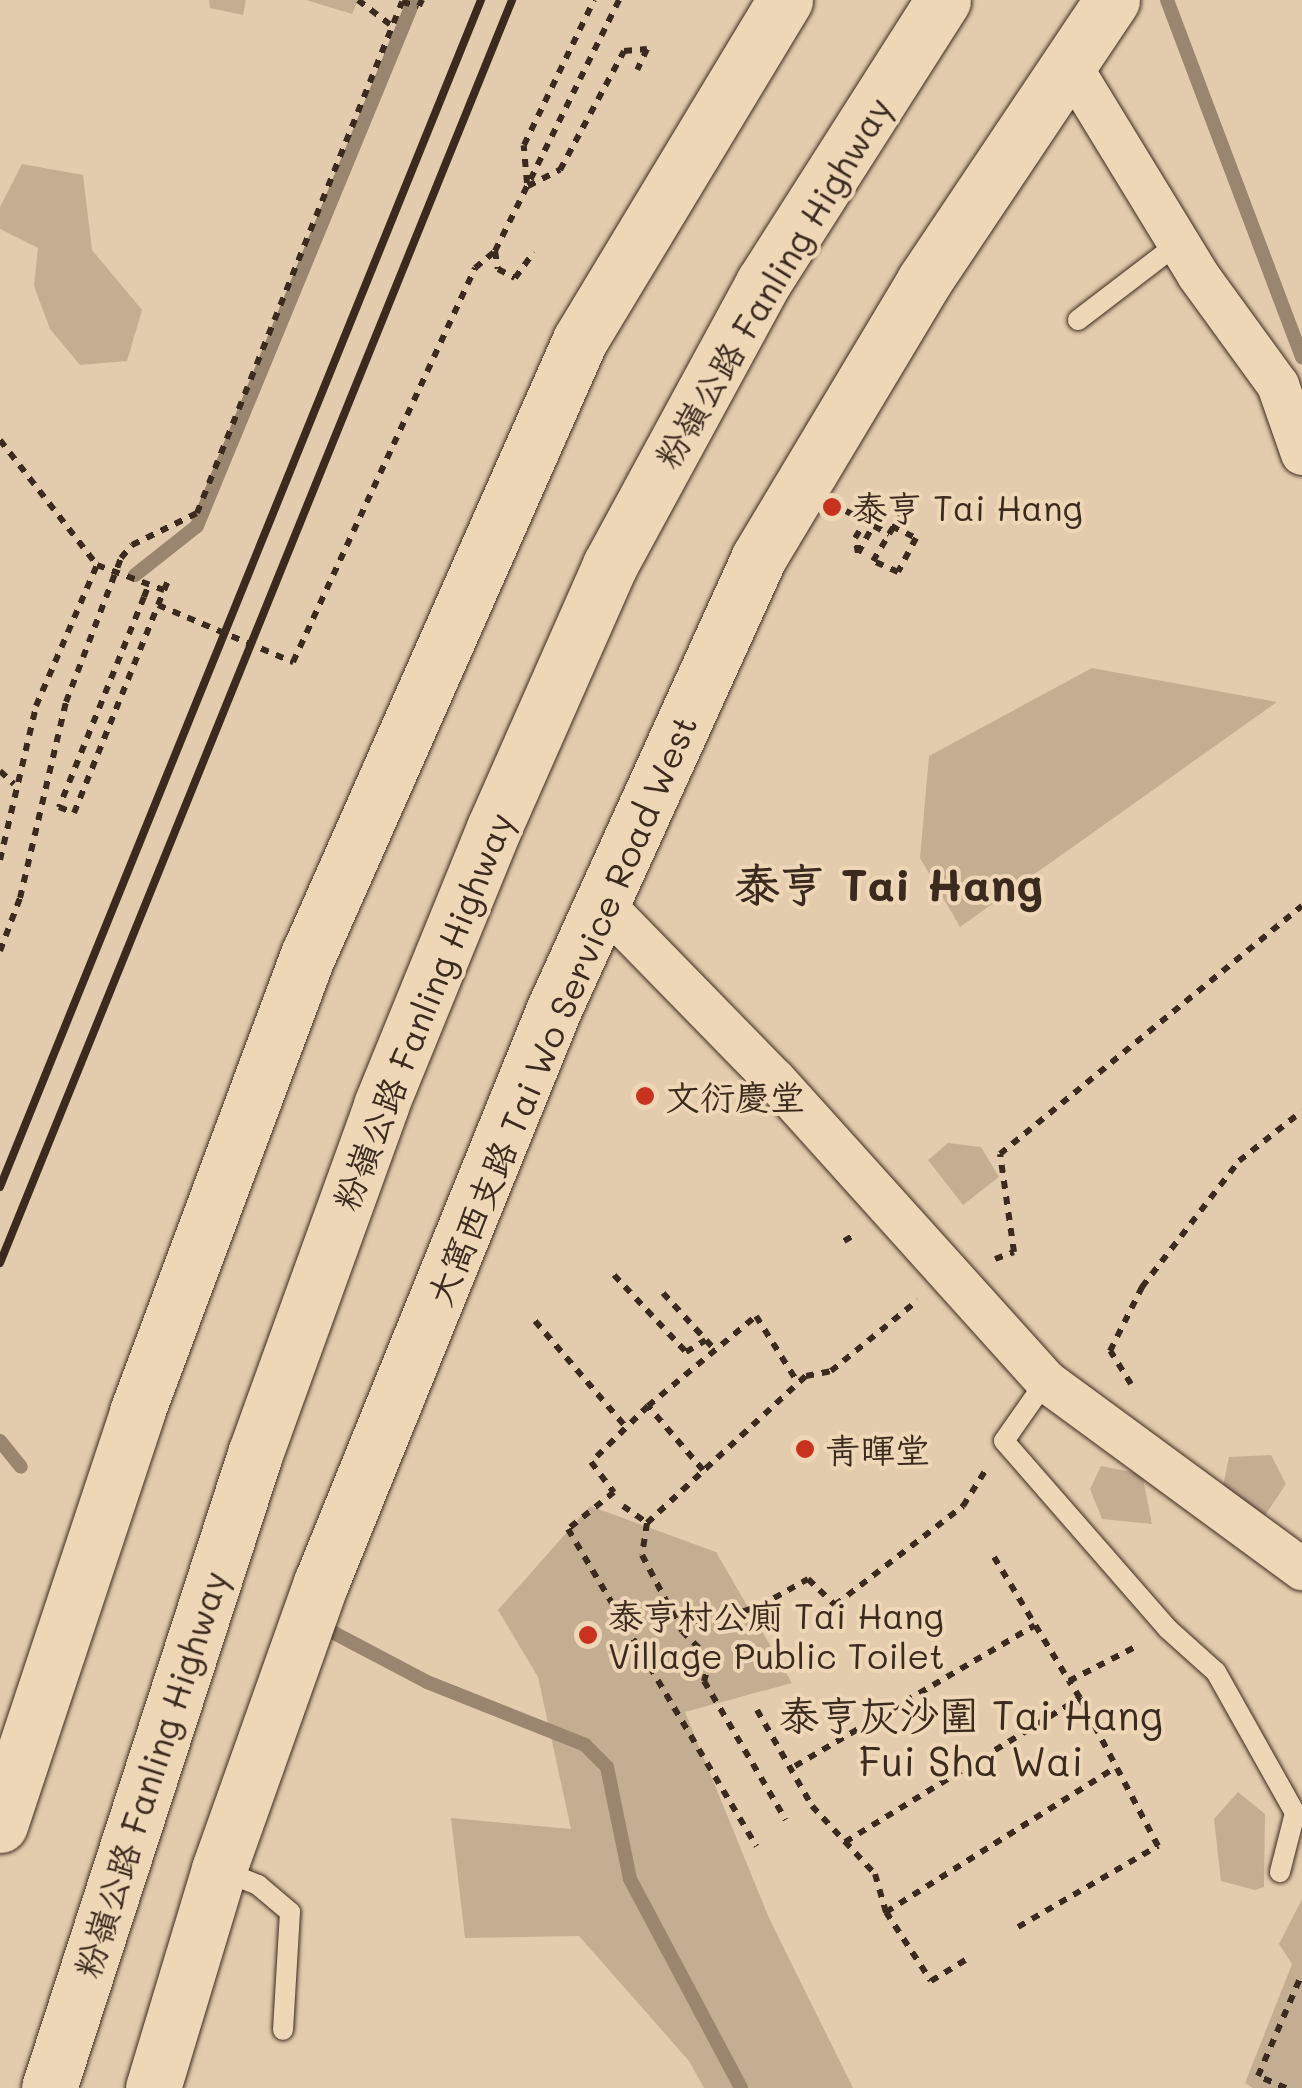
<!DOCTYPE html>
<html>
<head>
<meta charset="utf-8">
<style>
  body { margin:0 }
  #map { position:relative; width:1302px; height:2088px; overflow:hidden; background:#e3ccad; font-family:Mali,"LXGW WenKai TC",sans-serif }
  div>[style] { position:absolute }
  .green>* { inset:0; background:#c4ae92 }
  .stream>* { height:14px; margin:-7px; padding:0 7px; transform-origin:7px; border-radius:7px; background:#9a866e }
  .path>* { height:6px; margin-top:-3px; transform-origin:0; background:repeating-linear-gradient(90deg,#3b2a1e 0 8px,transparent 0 16px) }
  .roads { filter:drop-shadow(0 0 2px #3b2a1e) drop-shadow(0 0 2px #3b2a1e) }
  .lane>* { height:20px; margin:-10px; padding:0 10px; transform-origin:10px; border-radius:10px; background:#eed7b6 }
  .street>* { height:42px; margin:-21px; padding:0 21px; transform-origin:21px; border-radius:21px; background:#eed7b6 }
  .secondary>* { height:55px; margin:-27.5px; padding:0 27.5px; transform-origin:27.5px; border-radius:27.5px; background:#eed7b6 }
  .highway>* { height:55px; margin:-27.5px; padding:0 27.5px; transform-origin:27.5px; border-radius:27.5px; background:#eed7b6 }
  .rail>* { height:8px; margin:-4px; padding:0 4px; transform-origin:4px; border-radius:4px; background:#3b2a1e }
  .path-bridge>* { height:6px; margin-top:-3px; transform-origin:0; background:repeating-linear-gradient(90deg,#3b2a1e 0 8px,transparent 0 16px) }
  .dots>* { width:28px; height:28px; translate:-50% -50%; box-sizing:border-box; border:5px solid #eed7b6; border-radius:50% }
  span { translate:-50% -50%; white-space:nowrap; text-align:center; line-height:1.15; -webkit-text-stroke:8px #eed7b6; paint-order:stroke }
  .street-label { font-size:35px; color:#3b2a1e }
  .poi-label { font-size:35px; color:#3b2a1e }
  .left { translate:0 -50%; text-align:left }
  .quarter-label { font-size:40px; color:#3b2a1e }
  .district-label { font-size:45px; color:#3b2a1e; font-weight:700 }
</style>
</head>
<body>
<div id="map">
  <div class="green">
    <i style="clip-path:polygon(209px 0,246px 0,243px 15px,210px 8px)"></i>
    <i style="clip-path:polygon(306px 0,358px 0,352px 14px)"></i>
    <i style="clip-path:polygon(22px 164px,83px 175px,92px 250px,142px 310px,127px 361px,80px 365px,50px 329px,34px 286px,38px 248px,0 229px,0 207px)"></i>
    <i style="clip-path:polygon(1092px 668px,1277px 702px,960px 927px,920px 858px,929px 756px)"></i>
    <i style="clip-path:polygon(948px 1143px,981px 1147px,999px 1177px,963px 1205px,928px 1160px)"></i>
    <i style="clip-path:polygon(1271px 1455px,1286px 1484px,1264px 1517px,1223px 1486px,1229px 1457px)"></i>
    <i style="clip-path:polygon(1101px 1466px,1142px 1474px,1152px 1524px,1102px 1519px,1090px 1489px)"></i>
    <i style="clip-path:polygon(590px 1506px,716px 1552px,792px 1683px,685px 1712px,769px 1918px,853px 2088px,704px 2088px,689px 2061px,579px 1936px,465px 1938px,451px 1818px,571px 1829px,538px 1677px,498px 1610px)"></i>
    <i style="clip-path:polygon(1238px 1792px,1265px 1814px,1264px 1887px,1255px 1890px,1221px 1881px,1214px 1819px)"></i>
    <i style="clip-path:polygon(1302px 1899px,1302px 2088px,1253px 2088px,1245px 2083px,1292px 1964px,1279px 1944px)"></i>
  </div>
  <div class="stream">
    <i style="left:1167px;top:0;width:382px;rotate:69.3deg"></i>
    <i style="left:135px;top:575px;width:79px;rotate:-38.3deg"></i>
    <i style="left:197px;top:526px;width:569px;rotate:-67.58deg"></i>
    <i style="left:0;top:1441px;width:33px;rotate:51deg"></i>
    <i style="left:319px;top:1625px;width:122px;rotate:27.8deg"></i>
    <i style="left:427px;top:1682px;width:170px;rotate:21.7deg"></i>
    <i style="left:585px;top:1745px;width:31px;rotate:45deg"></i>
    <i style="left:607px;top:1767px;width:114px;rotate:78.4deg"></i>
    <i style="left:630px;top:1879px;width:237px;rotate:62deg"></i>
  </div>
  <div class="path">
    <i style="left:358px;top:0;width:43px;rotate:37.4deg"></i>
    <i style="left:527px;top:183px;width:38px;rotate:-95deg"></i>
    <i style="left:524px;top:145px;width:161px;rotate:-64.2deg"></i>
    <i style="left:528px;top:186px;width:36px;rotate:-27deg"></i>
    <i style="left:560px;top:170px;width:135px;rotate:-61.7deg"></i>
    <i style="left:624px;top:51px;width:23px;rotate:-5deg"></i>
    <i style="left:647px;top:49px;width:23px;rotate:115deg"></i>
    <i style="left:495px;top:251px;width:18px;rotate:81deg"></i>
    <i style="left:498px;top:269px;width:19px;rotate:28deg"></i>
    <i style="left:515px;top:278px;width:32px;rotate:-54deg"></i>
    <i style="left:0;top:440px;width:158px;rotate:52.2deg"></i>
    <i style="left:97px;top:565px;width:72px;rotate:20.5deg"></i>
    <i style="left:164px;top:590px;width:12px;rotate:-66deg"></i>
    <i style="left:846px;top:511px;width:49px;rotate:28.1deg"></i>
    <i style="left:889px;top:534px;width:32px;rotate:-58deg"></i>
    <i style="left:858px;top:553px;width:15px;rotate:-101deg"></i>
    <i style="left:855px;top:538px;width:19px;rotate:-58deg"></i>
    <i style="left:144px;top:597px;width:14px;rotate:-69deg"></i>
    <i style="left:158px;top:605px;width:18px;rotate:-68deg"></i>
    <i style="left:293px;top:662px;width:434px;rotate:-65.2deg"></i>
    <i style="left:475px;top:268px;width:26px;rotate:-40deg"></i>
    <i style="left:495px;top:251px;width:280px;rotate:-63.7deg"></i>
    <i style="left:0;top:771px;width:19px;rotate:43deg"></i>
    <i style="left:0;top:860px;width:158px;rotate:-76.8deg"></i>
    <i style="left:36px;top:706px;width:154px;rotate:-66.6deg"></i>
    <i style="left:0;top:951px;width:57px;rotate:-69.3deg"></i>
    <i style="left:20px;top:898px;width:201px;rotate:-76.8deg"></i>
    <i style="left:66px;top:702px;width:154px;rotate:-69.1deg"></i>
    <i style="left:121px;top:558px;width:17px;rotate:-50deg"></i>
    <i style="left:132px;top:545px;width:72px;rotate:-26.2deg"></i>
    <i style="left:197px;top:513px;width:551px;rotate:-68.14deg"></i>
    <i style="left:402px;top:2px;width:17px;rotate:13deg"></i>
    <i style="left:419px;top:6px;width:7px;rotate:-63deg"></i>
    <i style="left:844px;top:1241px;width:14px;rotate:-30deg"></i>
    <i style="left:995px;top:1259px;width:20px;rotate:-20deg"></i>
    <i style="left:1014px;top:1252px;width:99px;rotate:-98.1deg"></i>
    <i style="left:1000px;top:1154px;width:391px;rotate:-39.4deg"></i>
    <i style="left:614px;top:1275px;width:105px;rotate:46.9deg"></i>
    <i style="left:686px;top:1352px;width:23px;rotate:-31deg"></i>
    <i style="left:663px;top:1293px;width:77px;rotate:47.6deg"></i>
    <i style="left:535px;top:1321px;width:138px;rotate:49.4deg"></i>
    <i style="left:1131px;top:1384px;width:39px;rotate:-122deg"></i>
    <i style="left:1110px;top:1351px;width:72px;rotate:-63.4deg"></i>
    <i style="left:1142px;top:1287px;width:159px;rotate:-52.4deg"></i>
    <i style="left:1239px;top:1161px;width:80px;rotate:-38.4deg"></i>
    <i style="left:648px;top:1406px;width:141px;rotate:-39.8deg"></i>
    <i style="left:756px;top:1316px;width:79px;rotate:57.9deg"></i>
    <i style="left:703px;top:1470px;width:84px;rotate:-130.7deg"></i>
    <i style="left:648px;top:1406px;width:80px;rotate:135.5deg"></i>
    <i style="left:591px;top:1462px;width:38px;rotate:53deg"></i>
    <i style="left:614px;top:1492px;width:59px;rotate:141.2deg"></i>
    <i style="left:568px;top:1529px;width:369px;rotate:59.3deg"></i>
    <i style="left:623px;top:1506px;width:29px;rotate:35deg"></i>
    <i style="left:647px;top:1523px;width:217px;rotate:-42.8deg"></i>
    <i style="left:806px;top:1376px;width:25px;rotate:-11deg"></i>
    <i style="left:831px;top:1371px;width:112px;rotate:-39.2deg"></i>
    <i style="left:647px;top:1523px;width:32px;rotate:99deg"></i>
    <i style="left:642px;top:1555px;width:86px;rotate:62.2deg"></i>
    <i style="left:682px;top:1631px;width:82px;rotate:-17.8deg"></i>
    <i style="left:760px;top:1606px;width:55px;rotate:-29.4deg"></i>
    <i style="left:808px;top:1579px;width:37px;rotate:44deg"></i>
    <i style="left:835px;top:1605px;width:162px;rotate:-37.7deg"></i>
    <i style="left:963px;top:1506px;width:45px;rotate:-57.7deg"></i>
    <i style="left:994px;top:1557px;width:145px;rotate:58.8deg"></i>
    <i style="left:682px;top:1631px;width:40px;rotate:45deg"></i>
    <i style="left:710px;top:1659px;width:23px;rotate:105deg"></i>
    <i style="left:704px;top:1681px;width:161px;rotate:59.5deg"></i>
    <i style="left:757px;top:1710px;width:111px;rotate:60.2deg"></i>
    <i style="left:812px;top:1806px;width:93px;rotate:47.2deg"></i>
    <i style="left:875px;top:1874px;width:40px;rotate:74deg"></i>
    <i style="left:886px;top:1912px;width:82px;rotate:56.9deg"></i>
    <i style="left:931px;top:1981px;width:42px;rotate:-31.4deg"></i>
    <i style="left:795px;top:1766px;width:278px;rotate:-30.4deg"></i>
    <i style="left:845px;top:1842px;width:276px;rotate:-31.5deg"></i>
    <i style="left:1080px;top:1698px;width:20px;rotate:-123deg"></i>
    <i style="left:1069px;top:1681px;width:79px;rotate:-27.2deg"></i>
    <i style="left:886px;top:1912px;width:272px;rotate:-32.2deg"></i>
    <i style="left:1018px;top:1927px;width:162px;rotate:-30.1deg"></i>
    <i style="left:1158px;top:1846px;width:167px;rotate:-117.8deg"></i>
    <i style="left:1286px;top:2088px;width:30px;rotate:-157deg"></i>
    <i style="left:1258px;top:2076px;width:111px;rotate:-66.7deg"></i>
  </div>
  <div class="roads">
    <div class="lane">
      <i style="left:1078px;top:320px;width:128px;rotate:-37.4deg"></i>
      <i style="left:1046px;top:1381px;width:73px;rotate:125deg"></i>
      <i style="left:1004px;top:1441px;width:249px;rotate:48.9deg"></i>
      <i style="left:1168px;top:1629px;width:64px;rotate:41.9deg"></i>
      <i style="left:1216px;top:1672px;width:162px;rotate:60.7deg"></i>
      <i style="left:1295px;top:1813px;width:61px;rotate:104.3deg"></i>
      <i style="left:221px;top:1870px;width:40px;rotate:22deg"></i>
      <i style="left:258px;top:1885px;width:42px;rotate:40.2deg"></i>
      <i style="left:290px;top:1912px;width:118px;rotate:93.4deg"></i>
    </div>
    <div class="street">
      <i style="left:1067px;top:60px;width:252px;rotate:58.6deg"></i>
      <i style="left:1198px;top:275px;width:136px;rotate:54deg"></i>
      <i style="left:1278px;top:385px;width:73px;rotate:70.8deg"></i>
      <i style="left:603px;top:904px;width:246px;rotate:45.7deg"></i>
      <i style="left:775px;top:1080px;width:405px;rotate:48deg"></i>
      <i style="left:1046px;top:1381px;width:318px;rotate:36.3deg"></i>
    </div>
    <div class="secondary">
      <i style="left:153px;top:2088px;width:229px;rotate:-73.2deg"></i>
      <i style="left:219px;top:1869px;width:304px;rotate:-70.4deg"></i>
      <i style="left:321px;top:1583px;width:619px;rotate:-67.91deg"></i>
      <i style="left:554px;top:1009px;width:496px;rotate:-65.6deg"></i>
      <i style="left:759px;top:557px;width:322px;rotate:-59.1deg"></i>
      <i style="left:924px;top:281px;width:338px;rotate:-56.2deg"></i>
    </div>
    <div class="highway">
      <i style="left:0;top:1825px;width:435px;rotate:-71.6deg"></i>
      <i style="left:137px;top:1412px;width:490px;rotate:-69.5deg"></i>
      <i style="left:309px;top:953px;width:670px;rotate:-66.15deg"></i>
      <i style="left:580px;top:340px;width:397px;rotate:-58.9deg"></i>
      <i style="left:49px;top:2088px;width:667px;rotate:-72deg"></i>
      <i style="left:255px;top:1454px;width:371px;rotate:-70.1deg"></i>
      <i style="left:381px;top:1105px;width:299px;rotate:-67.8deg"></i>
      <i style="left:494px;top:828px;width:287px;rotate:-66.2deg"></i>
      <i style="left:610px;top:565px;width:321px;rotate:-61.5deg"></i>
      <i style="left:763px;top:283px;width:335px;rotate:-57.5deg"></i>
    </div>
  </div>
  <div class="rail">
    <i style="left:0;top:1187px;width:1281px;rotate:-67.94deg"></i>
    <i style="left:0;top:1263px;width:1363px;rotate:-67.93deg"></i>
  </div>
  <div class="path-bridge">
    <i style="left:858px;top:553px;width:39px;rotate:-61deg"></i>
    <i style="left:877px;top:519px;width:43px;rotate:26deg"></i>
    <i style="left:916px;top:538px;width:38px;rotate:118deg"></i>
    <i style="left:898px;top:572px;width:27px;rotate:-156deg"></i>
    <i style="left:873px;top:561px;width:31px;rotate:-59deg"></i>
    <i style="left:144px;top:597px;width:227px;rotate:112deg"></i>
    <i style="left:59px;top:807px;width:16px;rotate:22deg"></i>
    <i style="left:74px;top:813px;width:224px;rotate:-68deg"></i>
    <i style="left:158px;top:605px;width:147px;rotate:22.9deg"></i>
  </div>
  <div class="dots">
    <i style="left:832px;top:507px;background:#c8321e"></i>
    <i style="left:645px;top:1096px;background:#c8321e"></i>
    <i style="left:805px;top:1449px;background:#c8321e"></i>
    <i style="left:588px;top:1635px;background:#c8321e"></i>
  </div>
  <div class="street-label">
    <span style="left:772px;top:282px;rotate:-59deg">粉嶺公路 Fanling Highway</span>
    <span style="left:561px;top:1010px;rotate:-67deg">大窩西支路 Tai Wo Service Road West</span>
    <span style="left:422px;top:1011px;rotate:-68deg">粉嶺公路 Fanling Highway</span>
    <span style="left:150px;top:1774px;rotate:-72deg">粉嶺公路 Fanling Highway</span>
  </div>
  <div class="poi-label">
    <span class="left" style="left:852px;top:507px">泰亨 Tai Hang</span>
    <span class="left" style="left:665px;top:1096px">文衍慶堂</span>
    <span class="left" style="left:825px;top:1449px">青暉堂</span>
    <span class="left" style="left:608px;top:1635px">泰亨村公廁 Tai Hang<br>Village Public Toilet</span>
  </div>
  <div class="quarter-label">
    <span style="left:971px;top:1737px">泰亨灰沙圍 Tai Hang<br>Fui Sha Wai</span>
  </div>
  <div class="district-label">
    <span style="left:889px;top:884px">泰亨 Tai Hang</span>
  </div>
</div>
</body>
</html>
